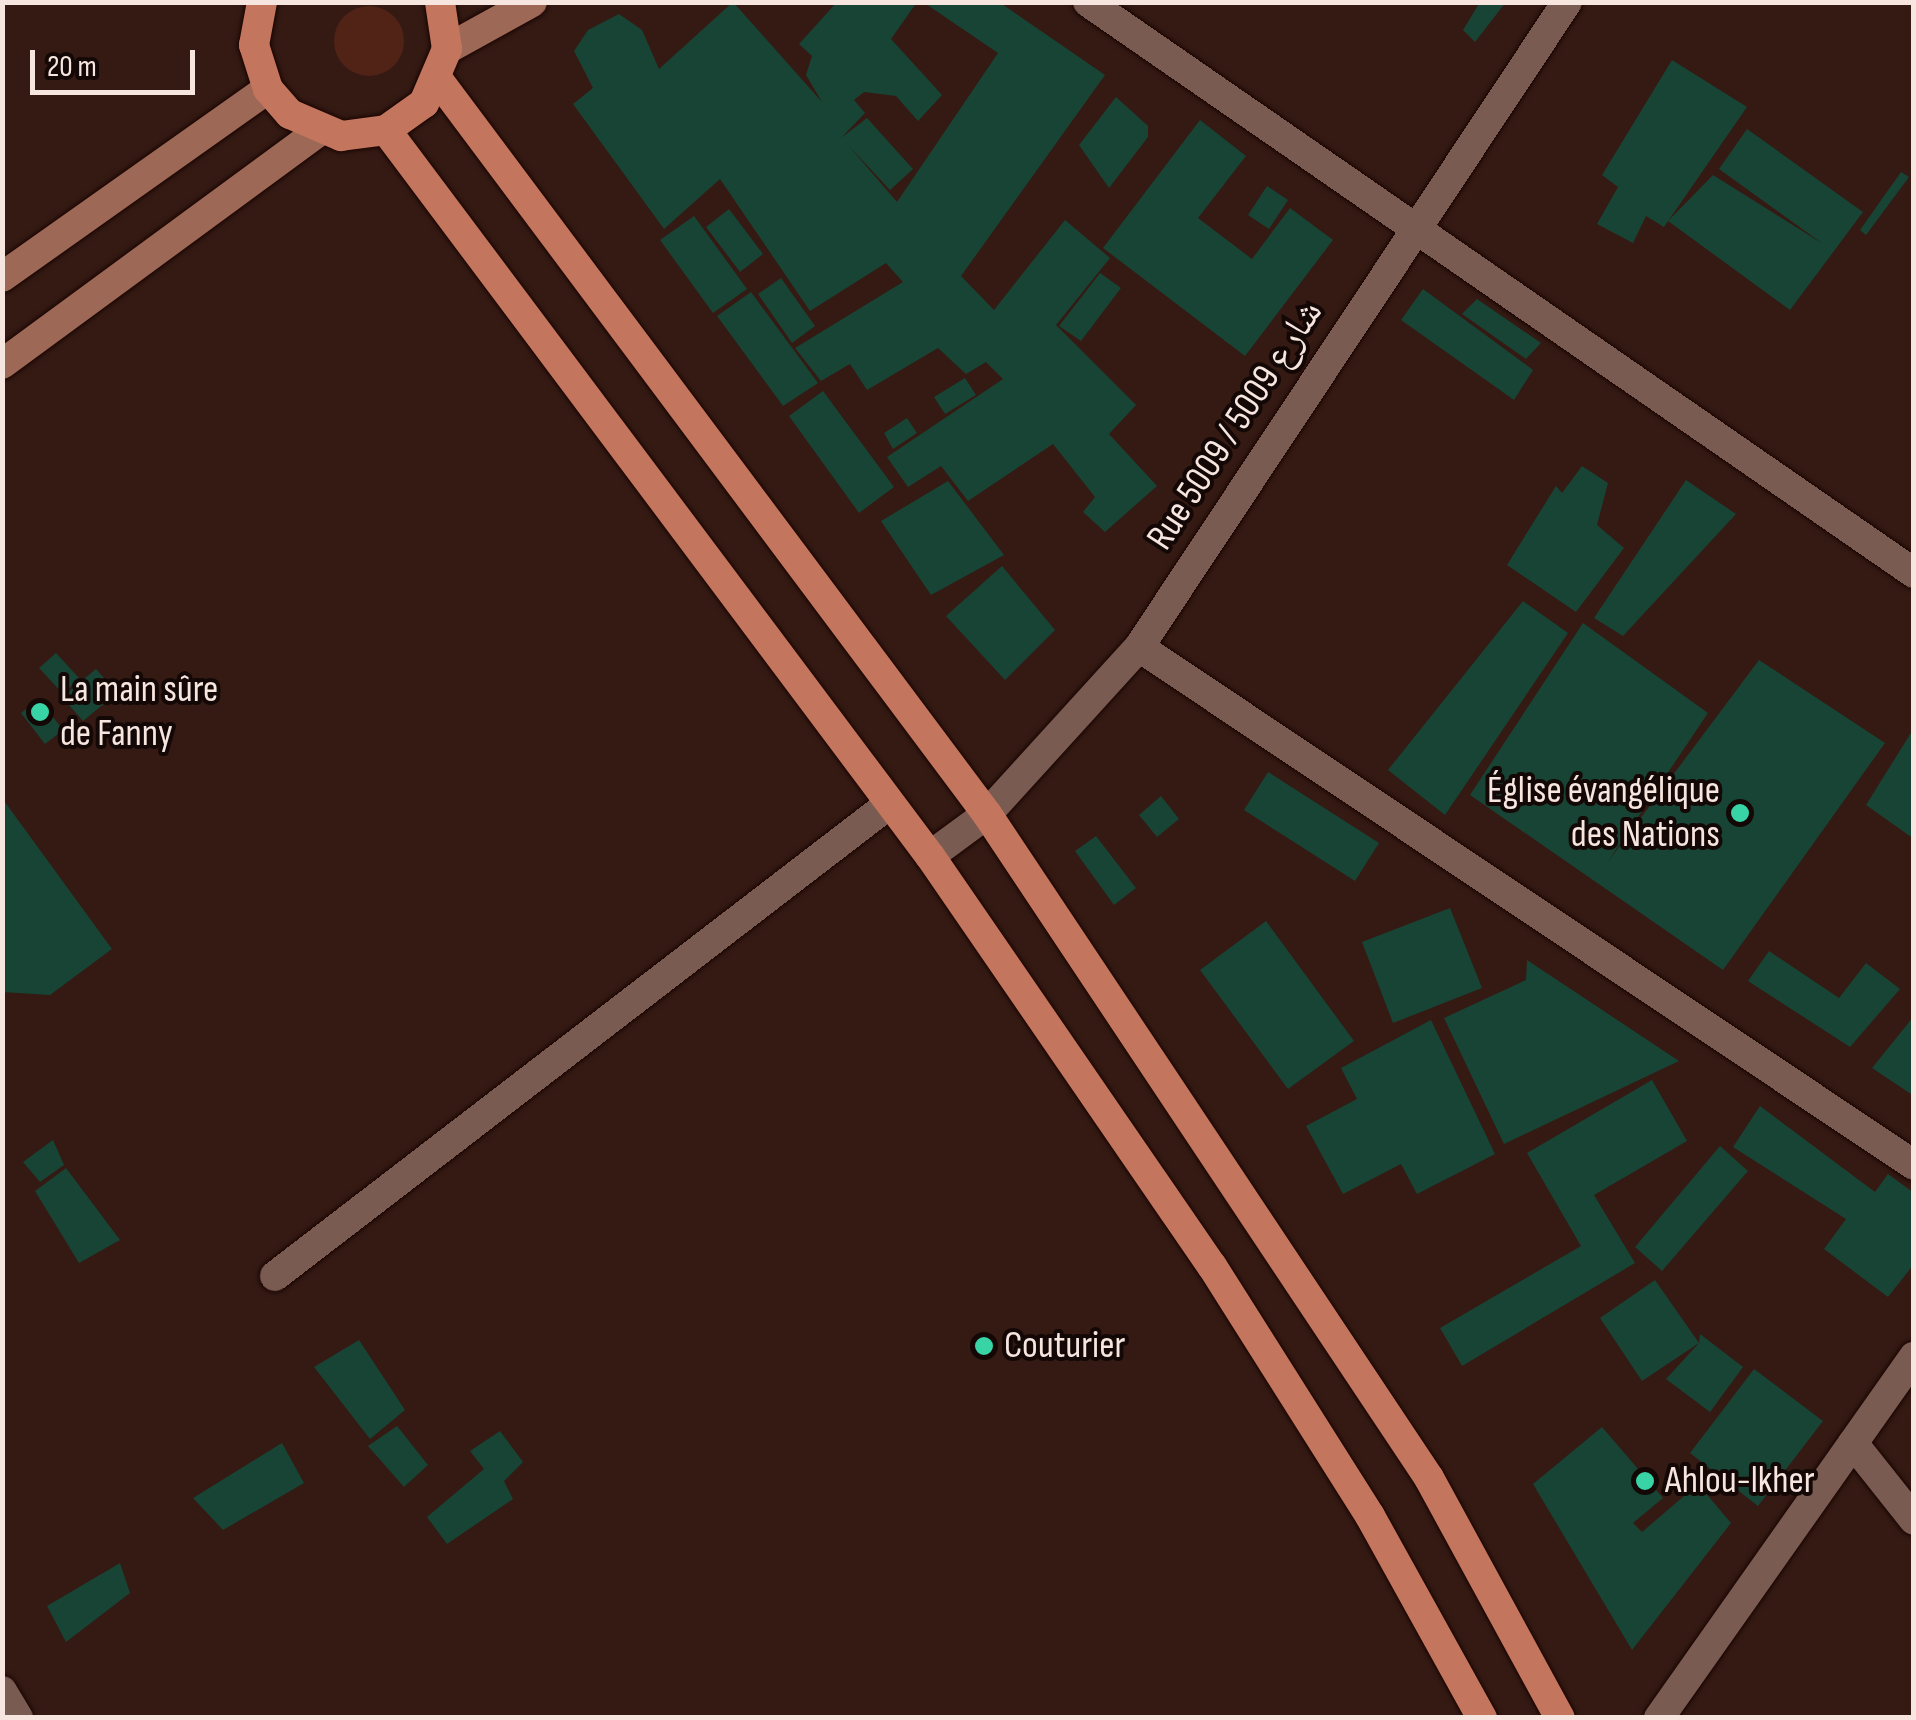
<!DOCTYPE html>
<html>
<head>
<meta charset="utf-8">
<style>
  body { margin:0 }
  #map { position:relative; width:1916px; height:1720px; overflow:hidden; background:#341a13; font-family:"Sofia Sans Condensed","Noto Naskh Arabic",sans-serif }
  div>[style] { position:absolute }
  .green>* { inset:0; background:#502316 }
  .round { border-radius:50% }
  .building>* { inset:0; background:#174435 }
  .roads { filter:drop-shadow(0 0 2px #1a0501) drop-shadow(0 0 2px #1a0501) }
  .street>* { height:30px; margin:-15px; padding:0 15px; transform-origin:15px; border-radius:15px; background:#795b51 }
  .secondary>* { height:30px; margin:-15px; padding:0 15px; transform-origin:15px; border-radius:15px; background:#9e6857 }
  .primary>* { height:30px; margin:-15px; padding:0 15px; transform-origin:15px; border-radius:15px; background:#c3755e }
  .dots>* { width:28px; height:28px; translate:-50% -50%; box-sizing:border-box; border:5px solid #130806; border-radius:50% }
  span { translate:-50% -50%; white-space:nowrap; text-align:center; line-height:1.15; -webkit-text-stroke:8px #130806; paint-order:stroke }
  .street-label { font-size:38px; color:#f7e5df }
  .poi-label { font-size:38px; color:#f7e5df }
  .left { translate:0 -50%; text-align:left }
  .right { translate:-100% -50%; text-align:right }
  .frame { position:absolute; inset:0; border:5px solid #f7e5df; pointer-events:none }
  .scale { position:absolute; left:30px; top:50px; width:165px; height:45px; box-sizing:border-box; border:5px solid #f7e5df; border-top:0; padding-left:12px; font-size:30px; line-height:35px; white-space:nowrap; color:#f7e5df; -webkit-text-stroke:8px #130806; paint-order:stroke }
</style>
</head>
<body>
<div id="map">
  <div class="green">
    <i class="round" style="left:334px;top:6px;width:70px;height:70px"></i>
  </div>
  <div class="building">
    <i style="clip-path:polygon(733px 2px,822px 102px,806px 75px,812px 56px,799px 44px,837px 2px,917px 2px,891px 39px,942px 95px,918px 121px,896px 96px,864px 92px,854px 100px,865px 113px,841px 138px,867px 118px,913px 169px,890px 190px,848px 145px,897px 202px,998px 53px,923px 2px,999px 2px,1105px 75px,961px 276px,994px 310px,1065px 220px,1110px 258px,1056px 325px,1136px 405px,1109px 434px,1157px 486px,1105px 532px,1083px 512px,1095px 497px,1053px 444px,968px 501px,941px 466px,908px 487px,887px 457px,1003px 379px,986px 362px,966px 374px,938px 348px,867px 390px,850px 364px,821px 381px,795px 348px,903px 282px,886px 263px,810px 311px,720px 179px,664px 229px,573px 104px,593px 88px,574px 51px,588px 30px,619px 14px,642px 30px,659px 69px)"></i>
    <i style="clip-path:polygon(1480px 2px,1506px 2px,1475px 42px,1463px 30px)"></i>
    <i style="clip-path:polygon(1672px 60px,1747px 107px,1664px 227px,1646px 216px,1633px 243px,1597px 224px,1618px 187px,1602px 175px)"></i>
    <i style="clip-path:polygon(1116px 97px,1148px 126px,1148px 137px,1109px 188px,1079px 145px)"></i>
    <i style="clip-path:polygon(1200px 120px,1246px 156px,1198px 218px,1252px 259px,1290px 208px,1333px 240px,1245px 356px,1103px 248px)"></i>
    <i style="clip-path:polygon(1747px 129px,1863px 212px,1790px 310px,1668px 221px,1713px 175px,1823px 244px,1719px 169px)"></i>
    <i style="clip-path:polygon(1901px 172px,1909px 177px,1866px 235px,1860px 230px)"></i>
    <i style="clip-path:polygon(1267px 186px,1288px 200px,1269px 229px,1248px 215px)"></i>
    <i style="clip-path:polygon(729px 209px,763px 254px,740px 272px,706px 227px)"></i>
    <i style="clip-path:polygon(694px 216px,747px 289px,713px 313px,660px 240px)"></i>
    <i style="clip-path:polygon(1100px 273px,1121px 288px,1081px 341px,1059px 326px)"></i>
    <i style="clip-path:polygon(781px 278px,815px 326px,792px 343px,758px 294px)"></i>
    <i style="clip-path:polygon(1423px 289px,1533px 370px,1514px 400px,1401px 320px)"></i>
    <i style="clip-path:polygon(751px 292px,818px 383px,783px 406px,717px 316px)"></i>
    <i style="clip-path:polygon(1477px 299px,1541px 343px,1526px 359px,1462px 314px)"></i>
    <i style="clip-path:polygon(965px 378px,976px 395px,945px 414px,934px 397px)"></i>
    <i style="clip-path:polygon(823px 391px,894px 487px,859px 513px,789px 416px)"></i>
    <i style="clip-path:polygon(907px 418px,917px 433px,893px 449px,884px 433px)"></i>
    <i style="clip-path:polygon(1582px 466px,1608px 483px,1597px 525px,1624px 548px,1576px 612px,1507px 565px,1556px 486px,1562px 493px)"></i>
    <i style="clip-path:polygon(1686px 480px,1736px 514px,1623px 636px,1594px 618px)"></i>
    <i style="clip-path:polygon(948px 481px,1004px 555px,931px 595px,881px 521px)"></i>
    <i style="clip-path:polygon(1002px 566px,1055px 630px,1005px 680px,946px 616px)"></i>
    <i style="clip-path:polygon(1523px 601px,1568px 633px,1445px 815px,1388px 770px)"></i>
    <i style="clip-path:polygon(1583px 623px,1708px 713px,1607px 863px,1759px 660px,1885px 743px,1723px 970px,1470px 795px)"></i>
    <i style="clip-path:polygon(56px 653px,79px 678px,63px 694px,39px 668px)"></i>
    <i style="clip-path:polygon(96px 669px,117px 693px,83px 721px,62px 697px)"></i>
    <i style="clip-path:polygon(39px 699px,63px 730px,45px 744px,21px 713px)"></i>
    <i style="clip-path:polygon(1914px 728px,1914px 839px,1866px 805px)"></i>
    <i style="clip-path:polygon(1268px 772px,1379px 843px,1355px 881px,1244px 810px)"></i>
    <i style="clip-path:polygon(1161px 796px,1179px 819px,1157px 837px,1139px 815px)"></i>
    <i style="clip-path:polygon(2px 798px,112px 949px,50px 995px,2px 992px)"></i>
    <i style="clip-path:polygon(1096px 836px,1136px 888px,1114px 905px,1075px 851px)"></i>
    <i style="clip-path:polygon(1450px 908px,1482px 988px,1393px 1023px,1362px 942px)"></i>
    <i style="clip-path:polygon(1266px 921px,1354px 1041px,1288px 1089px,1200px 970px)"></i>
    <i style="clip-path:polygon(1769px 951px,1839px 998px,1866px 963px,1900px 989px,1850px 1047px,1748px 981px)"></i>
    <i style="clip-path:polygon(1527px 960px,1679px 1061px,1504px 1144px,1444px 1018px,1526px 980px)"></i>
    <i style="clip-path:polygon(1914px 1016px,1914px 1096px,1872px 1068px)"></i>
    <i style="clip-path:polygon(1431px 1020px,1495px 1154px,1417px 1194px,1401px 1164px,1343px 1194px,1306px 1126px,1357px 1099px,1341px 1068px)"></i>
    <i style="clip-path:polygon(1652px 1080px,1687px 1141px,1594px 1195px,1635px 1263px,1462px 1366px,1440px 1328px,1581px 1246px,1527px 1153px)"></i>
    <i style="clip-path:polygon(1760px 1106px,1875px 1192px,1888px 1174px,1914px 1193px,1914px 1264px,1888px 1297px,1824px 1249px,1846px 1219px,1733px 1147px)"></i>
    <i style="clip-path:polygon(53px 1140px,64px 1165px,40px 1182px,23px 1162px)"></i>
    <i style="clip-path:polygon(1720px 1146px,1748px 1171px,1662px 1271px,1635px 1247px)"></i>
    <i style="clip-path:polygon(66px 1168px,120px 1240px,79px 1263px,35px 1191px)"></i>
    <i style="clip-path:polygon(1655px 1280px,1699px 1343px,1700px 1334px,1743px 1367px,1710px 1412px,1666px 1379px,1699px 1343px,1642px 1381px,1600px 1318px)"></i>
    <i style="clip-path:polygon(359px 1340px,405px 1410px,370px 1439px,314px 1367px)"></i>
    <i style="clip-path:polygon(1754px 1369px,1823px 1421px,1758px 1506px,1690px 1453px)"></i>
    <i style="clip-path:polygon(397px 1426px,428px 1465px,404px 1487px,368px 1446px)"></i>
    <i style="clip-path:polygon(1602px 1427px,1663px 1498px,1633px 1523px,1642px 1532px,1698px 1484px,1731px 1523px,1632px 1650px,1533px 1484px)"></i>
    <i style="clip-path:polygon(500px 1431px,523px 1462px,504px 1481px,513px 1499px,447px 1544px,427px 1517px,484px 1469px,470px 1451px)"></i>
    <i style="clip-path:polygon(282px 1443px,304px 1483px,223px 1530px,193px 1498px)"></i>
    <i style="clip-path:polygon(120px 1563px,130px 1593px,66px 1642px,47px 1606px)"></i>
  </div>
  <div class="roads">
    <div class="street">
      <i style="left:1088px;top:2px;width:1004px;rotate:34.66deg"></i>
      <i style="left:1139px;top:647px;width:932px;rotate:33.76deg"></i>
      <i style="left:930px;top:856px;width:71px;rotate:-36.4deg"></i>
      <i style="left:987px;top:814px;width:226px;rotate:-47.7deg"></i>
      <i style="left:1139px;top:647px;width:774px;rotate:-56.43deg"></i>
      <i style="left:275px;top:1276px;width:773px;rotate:-37.54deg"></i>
      <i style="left:1853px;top:1443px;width:98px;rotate:51.6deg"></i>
      <i style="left:2px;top:1691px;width:31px;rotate:59deg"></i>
      <i style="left:1659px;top:1718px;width:442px;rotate:-54.8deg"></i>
    </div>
    <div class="secondary">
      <i style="left:447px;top:49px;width:97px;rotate:-28.9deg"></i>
      <i style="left:2px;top:277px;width:326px;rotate:-35.3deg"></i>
      <i style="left:2px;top:364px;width:393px;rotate:-36.3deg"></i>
    </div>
    <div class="primary">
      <i style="left:262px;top:2px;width:44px;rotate:100.5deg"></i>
      <i style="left:254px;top:45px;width:46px;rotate:72.3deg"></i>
      <i style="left:268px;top:89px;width:33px;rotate:49deg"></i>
      <i style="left:290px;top:114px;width:56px;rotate:23.3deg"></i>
      <i style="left:341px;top:136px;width:45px;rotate:-7.6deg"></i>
      <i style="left:386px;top:130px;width:47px;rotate:-35.4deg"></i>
      <i style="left:424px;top:103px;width:59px;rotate:-66.9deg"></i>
      <i style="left:447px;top:49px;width:48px;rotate:-98.5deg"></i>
      <i style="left:439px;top:81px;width:915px;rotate:53.22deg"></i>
      <i style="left:987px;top:814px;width:798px;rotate:56.35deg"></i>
      <i style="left:1429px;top:1478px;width:273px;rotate:61.4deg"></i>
      <i style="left:386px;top:130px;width:907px;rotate:53.16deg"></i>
      <i style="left:930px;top:856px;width:498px;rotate:55.5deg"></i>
      <i style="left:1212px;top:1266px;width:296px;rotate:57.7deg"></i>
      <i style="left:1370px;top:1516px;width:231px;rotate:61deg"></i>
    </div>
  </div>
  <div class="dots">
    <i style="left:40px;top:712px;background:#38d4a6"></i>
    <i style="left:1740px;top:813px;background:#38d4a6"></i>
    <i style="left:984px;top:1346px;background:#38d4a6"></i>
    <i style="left:1645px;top:1481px;background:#38d4a6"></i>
  </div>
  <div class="street-label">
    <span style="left:1235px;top:425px;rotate:-57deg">Rue 5009 / شارع 5009</span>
  </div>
  <div class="poi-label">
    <span class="left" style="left:60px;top:712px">La main sûre<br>de Fanny</span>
    <span class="right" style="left:1720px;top:813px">Église évangélique<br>des Nations</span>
    <span class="left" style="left:1004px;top:1346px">Couturier</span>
    <span class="left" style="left:1665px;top:1481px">Ahlou-lkher</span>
  </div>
  <div class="frame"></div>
  <div class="scale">20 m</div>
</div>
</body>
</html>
